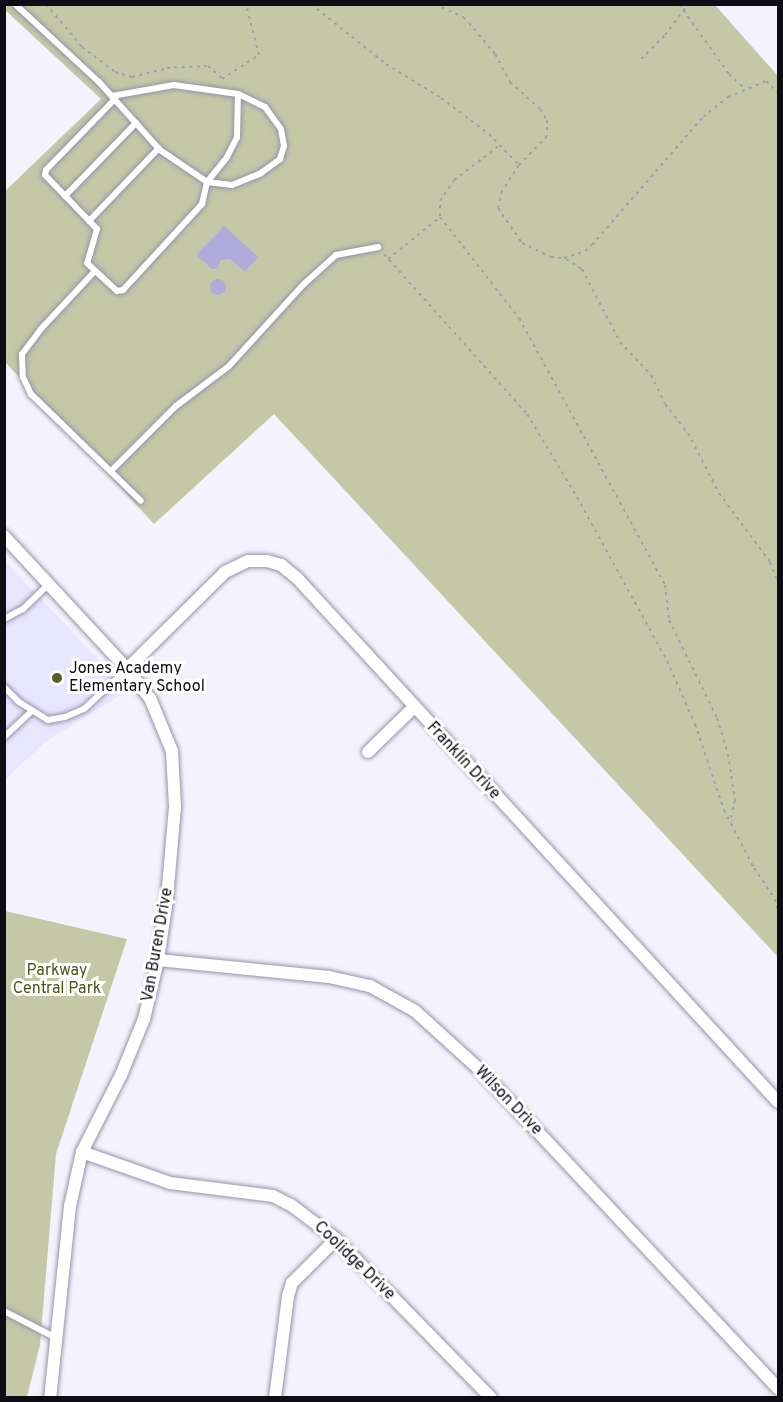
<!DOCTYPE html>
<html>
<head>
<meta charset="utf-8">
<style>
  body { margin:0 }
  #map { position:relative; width:783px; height:1402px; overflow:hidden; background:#f4f3fd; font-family:Overpass,sans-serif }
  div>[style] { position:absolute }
  .built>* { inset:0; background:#e8e5fe }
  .green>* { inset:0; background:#c4c8a7 }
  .water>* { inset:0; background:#b1abdc }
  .round { border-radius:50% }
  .path>* { height:2px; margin-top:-1px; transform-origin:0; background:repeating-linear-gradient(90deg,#a09fa9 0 3px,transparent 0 7.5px) }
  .roads { filter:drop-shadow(0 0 2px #9693aa) drop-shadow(0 0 2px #9693aa) }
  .service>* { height:6px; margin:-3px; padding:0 3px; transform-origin:3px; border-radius:3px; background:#fff }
  .minor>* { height:12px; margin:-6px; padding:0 6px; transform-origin:6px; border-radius:6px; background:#fff }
  .dots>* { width:16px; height:16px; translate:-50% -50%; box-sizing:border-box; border:3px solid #fff; border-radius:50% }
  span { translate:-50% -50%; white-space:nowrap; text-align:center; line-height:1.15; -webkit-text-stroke:6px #fff; paint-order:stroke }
  .poi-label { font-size:16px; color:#0e0d15 }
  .left { translate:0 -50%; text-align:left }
  .street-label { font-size:16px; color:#0e0d15 }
  .park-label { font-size:16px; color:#4f541a }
  .frame { position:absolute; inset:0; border:6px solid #0e0d15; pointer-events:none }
</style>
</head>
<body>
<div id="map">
  <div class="built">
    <i style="clip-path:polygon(5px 561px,99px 660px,121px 695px,45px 742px,5px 780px)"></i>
  </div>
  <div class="green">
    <i style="clip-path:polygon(5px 5px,715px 5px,778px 76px,778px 957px,274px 414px,154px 524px,5px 362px,5px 191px,101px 99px,5px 10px)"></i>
    <i style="clip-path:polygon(5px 911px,127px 939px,56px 1154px,40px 1345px,27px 1397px,5px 1398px)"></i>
  </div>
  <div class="water">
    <i style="clip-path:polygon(224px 226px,258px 257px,245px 272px,230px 259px,221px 260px,217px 269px,212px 269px,196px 255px)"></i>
    <i class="round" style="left:210px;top:279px;width:16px;height:16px"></i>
  </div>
  <div class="path">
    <i style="left:46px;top:4px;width:56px;rotate:50.1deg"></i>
    <i style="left:82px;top:47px;width:41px;rotate:37.1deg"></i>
    <i style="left:115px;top:72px;width:18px;rotate:16deg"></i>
    <i style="left:132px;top:77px;width:36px;rotate:-14deg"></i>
    <i style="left:167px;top:68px;width:41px;rotate:-2.8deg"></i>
    <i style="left:208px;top:66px;width:21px;rotate:41deg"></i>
    <i style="left:311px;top:4px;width:96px;rotate:38.7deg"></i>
    <i style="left:386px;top:64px;width:65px;rotate:31.7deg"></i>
    <i style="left:441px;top:98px;width:60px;rotate:36.9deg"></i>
    <i style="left:489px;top:134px;width:43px;rotate:45.9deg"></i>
    <i style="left:519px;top:165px;width:31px;rotate:123deg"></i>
    <i style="left:502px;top:191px;width:17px;rotate:103deg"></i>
    <i style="left:498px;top:208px;width:42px;rotate:55.6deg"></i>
    <i style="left:522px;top:243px;width:32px;rotate:26deg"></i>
    <i style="left:551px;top:257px;width:13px;rotate:4deg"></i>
    <i style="left:564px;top:258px;width:22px;rotate:-18deg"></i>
    <i style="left:585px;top:251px;width:9px;rotate:-41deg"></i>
    <i style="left:592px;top:245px;width:169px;rotate:-49.1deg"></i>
    <i style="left:703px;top:117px;width:32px;rotate:-39deg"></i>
    <i style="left:728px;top:97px;width:41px;rotate:-22.8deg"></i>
    <i style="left:766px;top:81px;width:17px;rotate:45deg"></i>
    <i style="left:435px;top:4px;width:31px;rotate:25deg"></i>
    <i style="left:463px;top:17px;width:8px;rotate:45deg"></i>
    <i style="left:469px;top:23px;width:40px;rotate:50deg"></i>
    <i style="left:495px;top:54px;width:32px;rotate:62deg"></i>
    <i style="left:510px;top:82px;width:40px;rotate:42deg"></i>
    <i style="left:540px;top:109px;width:13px;rotate:58deg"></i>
    <i style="left:547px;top:120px;width:16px;rotate:90deg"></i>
    <i style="left:547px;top:136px;width:40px;rotate:134deg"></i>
    <i style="left:679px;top:4px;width:86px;rotate:54.5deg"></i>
    <i style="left:729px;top:74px;width:22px;rotate:43deg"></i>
    <i style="left:641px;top:59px;width:34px;rotate:-45deg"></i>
    <i style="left:665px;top:35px;width:39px;rotate:-53deg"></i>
    <i style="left:222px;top:79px;width:44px;rotate:-33deg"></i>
    <i style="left:259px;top:55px;width:53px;rotate:-104.3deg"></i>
    <i style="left:440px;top:216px;width:15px;rotate:-90deg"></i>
    <i style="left:440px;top:201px;width:25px;rotate:-56deg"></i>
    <i style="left:454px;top:180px;width:58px;rotate:-37.3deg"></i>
    <i style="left:384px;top:254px;width:215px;rotate:48.2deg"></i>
    <i style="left:527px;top:414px;width:97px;rotate:58.9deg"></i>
    <i style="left:577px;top:497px;width:187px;rotate:61.2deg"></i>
    <i style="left:667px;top:661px;width:69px;rotate:66deg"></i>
    <i style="left:695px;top:724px;width:91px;rotate:71.4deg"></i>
    <i style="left:724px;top:810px;width:65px;rotate:62.7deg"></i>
    <i style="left:754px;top:868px;width:37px;rotate:56deg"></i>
    <i style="left:775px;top:899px;width:12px;rotate:76deg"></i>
    <i style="left:388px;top:259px;width:67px;rotate:-38.9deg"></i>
    <i style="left:440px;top:217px;width:128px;rotate:52deg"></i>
    <i style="left:519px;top:318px;width:304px;rotate:61.3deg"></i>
    <i style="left:665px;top:585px;width:35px;rotate:83deg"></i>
    <i style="left:669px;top:620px;width:109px;rotate:63.9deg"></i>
    <i style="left:717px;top:718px;width:38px;rotate:73deg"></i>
    <i style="left:728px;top:754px;width:47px;rotate:81.3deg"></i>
    <i style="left:735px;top:800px;width:23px;rotate:103deg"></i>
    <i style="left:566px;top:259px;width:19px;rotate:32deg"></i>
    <i style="left:582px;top:269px;width:82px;rotate:62.5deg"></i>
    <i style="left:620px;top:342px;width:45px;rotate:46.8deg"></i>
    <i style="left:651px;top:375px;width:32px;rotate:64deg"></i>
    <i style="left:665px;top:404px;width:37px;rotate:52deg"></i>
    <i style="left:688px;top:433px;width:68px;rotate:62.7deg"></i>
    <i style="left:719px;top:493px;width:86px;rotate:53.5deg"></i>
    <i style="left:770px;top:562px;width:22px;rotate:69deg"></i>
  </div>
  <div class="roads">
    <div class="service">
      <i style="left:15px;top:4px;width:115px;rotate:42.9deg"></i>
      <i style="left:99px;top:82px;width:91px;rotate:48.1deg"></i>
      <i style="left:160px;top:150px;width:57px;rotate:34.2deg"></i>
      <i style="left:207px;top:182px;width:25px;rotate:7deg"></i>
      <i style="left:232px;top:185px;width:31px;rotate:-22deg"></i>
      <i style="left:261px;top:173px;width:24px;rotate:-36deg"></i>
      <i style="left:280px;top:159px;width:14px;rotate:-73deg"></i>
      <i style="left:284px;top:146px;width:17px;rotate:-100deg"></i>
      <i style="left:281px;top:129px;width:27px;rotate:-126deg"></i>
      <i style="left:265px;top:107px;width:30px;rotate:-154deg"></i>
      <i style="left:238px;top:94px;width:65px;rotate:-172deg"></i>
      <i style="left:174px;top:85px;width:63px;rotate:169.9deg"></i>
      <i style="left:115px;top:99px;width:99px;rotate:134.2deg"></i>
      <i style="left:46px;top:170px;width:5px;rotate:101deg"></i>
      <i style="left:45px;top:175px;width:75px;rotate:46.1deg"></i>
      <i style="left:97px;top:229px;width:35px;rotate:106deg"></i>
      <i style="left:87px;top:263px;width:41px;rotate:43deg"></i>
      <i style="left:117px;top:291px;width:6px;rotate:-9deg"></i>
      <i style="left:123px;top:290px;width:117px;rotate:-47.4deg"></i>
      <i style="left:202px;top:204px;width:23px;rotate:-77deg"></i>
      <i style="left:207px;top:182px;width:32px;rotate:-51deg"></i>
      <i style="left:227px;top:157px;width:22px;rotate:-63deg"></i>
      <i style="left:237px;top:137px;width:43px;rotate:-88.7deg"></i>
      <i style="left:65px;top:196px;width:102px;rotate:-45.8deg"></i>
      <i style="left:89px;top:221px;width:101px;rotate:-46.2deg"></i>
      <i style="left:95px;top:271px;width:79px;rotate:133deg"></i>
      <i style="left:41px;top:329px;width:31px;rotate:127deg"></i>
      <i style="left:22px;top:354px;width:23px;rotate:88deg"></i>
      <i style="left:23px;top:377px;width:19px;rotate:65deg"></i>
      <i style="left:31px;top:394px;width:153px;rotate:44.2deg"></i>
      <i style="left:111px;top:471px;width:92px;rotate:-45deg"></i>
      <i style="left:176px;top:406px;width:66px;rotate:-37deg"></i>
      <i style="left:229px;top:366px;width:111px;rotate:-47.6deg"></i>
      <i style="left:304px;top:284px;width:43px;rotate:-42.2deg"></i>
      <i style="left:336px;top:255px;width:43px;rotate:-10.8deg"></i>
      <i style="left:4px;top:619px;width:21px;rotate:-28deg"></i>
      <i style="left:23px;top:609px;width:36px;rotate:-44deg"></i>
      <i style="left:4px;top:687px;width:21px;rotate:45deg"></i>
      <i style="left:19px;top:702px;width:34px;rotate:32deg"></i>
      <i style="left:48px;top:720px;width:17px;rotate:-10deg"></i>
      <i style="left:65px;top:717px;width:21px;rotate:-23deg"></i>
      <i style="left:84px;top:709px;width:59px;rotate:-42.9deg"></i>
      <i style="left:4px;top:737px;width:38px;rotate:-43deg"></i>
      <i style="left:4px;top:1311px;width:59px;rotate:27.4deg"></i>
    </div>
    <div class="minor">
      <i style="left:4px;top:536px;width:181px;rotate:47.2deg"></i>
      <i style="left:127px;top:669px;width:37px;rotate:52deg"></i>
      <i style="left:150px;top:698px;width:57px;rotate:67.5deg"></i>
      <i style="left:172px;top:751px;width:56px;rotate:86.9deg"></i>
      <i style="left:175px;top:807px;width:92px;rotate:95deg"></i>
      <i style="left:167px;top:899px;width:62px;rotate:98.4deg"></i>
      <i style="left:158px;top:960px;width:61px;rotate:103.3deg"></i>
      <i style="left:144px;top:1019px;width:61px;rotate:112.3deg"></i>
      <i style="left:121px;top:1075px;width:86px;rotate:116.9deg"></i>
      <i style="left:82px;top:1152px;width:55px;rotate:102.5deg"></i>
      <i style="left:70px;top:1206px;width:193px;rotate:95.9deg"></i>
      <i style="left:127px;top:669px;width:138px;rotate:-44.7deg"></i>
      <i style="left:225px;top:572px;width:25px;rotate:-26deg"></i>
      <i style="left:248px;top:561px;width:19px"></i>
      <i style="left:267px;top:561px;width:15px;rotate:16deg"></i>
      <i style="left:281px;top:565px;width:21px;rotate:39deg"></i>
      <i style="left:297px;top:578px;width:711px;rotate:47.45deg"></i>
      <i style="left:368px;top:752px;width:64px;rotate:-44.4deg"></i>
      <i style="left:158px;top:960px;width:172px;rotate:5.7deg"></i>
      <i style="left:329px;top:977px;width:42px;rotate:12.4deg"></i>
      <i style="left:370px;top:986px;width:51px;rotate:29.1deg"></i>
      <i style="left:415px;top:1011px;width:88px;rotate:42.2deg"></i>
      <i style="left:480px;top:1070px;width:437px;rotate:46.9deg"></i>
      <i style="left:82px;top:1152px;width:93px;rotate:19.4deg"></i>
      <i style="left:170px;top:1183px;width:104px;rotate:7.2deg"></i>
      <i style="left:273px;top:1196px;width:20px;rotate:27deg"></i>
      <i style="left:291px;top:1205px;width:56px;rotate:37.1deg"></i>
      <i style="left:336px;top:1239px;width:222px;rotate:45.7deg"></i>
      <i style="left:275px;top:1398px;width:103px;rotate:-82.7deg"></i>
      <i style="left:288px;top:1296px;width:14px;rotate:-73deg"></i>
      <i style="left:292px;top:1283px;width:62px;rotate:-45deg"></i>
    </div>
  </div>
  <div class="dots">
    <i style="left:57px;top:678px;background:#585d2b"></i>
  </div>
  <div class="poi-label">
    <span class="left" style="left:69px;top:678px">Jones Academy<br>Elementary School</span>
  </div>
  <div class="street-label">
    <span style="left:463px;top:761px;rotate:47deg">Franklin Drive</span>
    <span style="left:158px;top:945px;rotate:-80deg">Van Buren Drive</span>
    <span style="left:508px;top:1101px;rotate:46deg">Wilson Drive</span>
    <span style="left:354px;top:1261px;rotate:44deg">Coolidge Drive</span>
  </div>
  <div class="park-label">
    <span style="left:57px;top:980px">Parkway<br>Central Park</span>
  </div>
  <div class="frame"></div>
</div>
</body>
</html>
